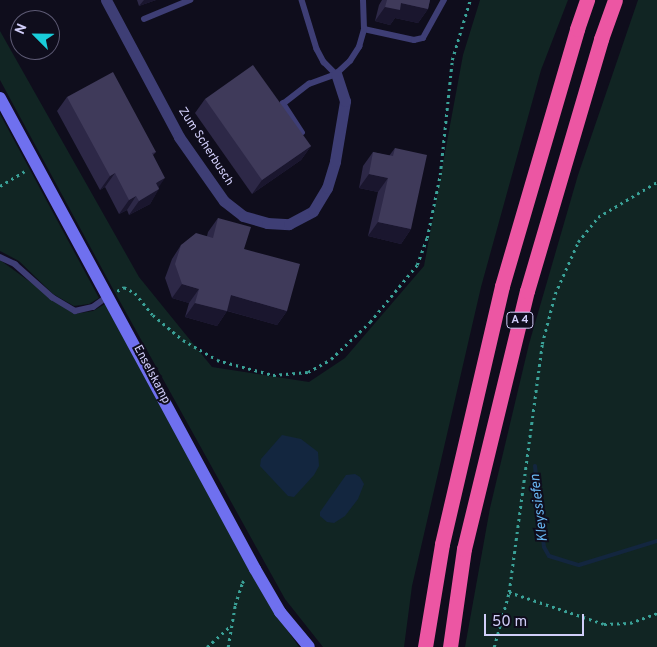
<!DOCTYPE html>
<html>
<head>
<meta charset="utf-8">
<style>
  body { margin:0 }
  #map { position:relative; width:657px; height:647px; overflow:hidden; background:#0f0d1c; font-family:Overpass,sans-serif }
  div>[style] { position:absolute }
  .green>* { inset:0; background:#112523 }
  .water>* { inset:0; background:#13263f }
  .stream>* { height:4px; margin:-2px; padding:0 2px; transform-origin:2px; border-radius:2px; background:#13263f }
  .path>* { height:2.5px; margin-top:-1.25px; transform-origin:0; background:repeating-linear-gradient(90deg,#3aa197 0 2.5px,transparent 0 6.5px) }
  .service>* { height:5.5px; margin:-2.75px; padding:0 2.75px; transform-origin:2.75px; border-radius:2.75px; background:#3e3e75 }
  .minor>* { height:11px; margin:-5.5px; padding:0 5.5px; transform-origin:5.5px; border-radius:5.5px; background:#3e3e75 }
  .secondary>* { height:12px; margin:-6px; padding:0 6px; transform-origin:6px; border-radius:6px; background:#6f70ef }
  .motorway>* { height:15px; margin:-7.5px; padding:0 7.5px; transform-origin:7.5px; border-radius:7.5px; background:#ec56a3 }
  .wall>* { inset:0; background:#2d2847 }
  .shaded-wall>* { inset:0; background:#1a162e }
  .building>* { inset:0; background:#3f3a5a }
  span { translate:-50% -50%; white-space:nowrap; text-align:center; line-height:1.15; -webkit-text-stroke:4px #0f0d1c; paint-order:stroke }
  .shield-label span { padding:1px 4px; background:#0f0d1c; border:1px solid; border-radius:4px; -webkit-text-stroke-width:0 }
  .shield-label { font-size:11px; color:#d1cef9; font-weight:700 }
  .street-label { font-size:12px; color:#d1cef9 }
  .water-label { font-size:14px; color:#67b4ee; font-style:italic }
  .north { position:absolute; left:10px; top:10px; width:50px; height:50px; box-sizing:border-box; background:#0f0d1c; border:1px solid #5d5a74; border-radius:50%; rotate:293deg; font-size:14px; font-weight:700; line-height:20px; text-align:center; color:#d1cef9 }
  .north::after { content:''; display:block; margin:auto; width:18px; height:22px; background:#19cdda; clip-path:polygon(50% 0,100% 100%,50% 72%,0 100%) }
  .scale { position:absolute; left:484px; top:614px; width:100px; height:22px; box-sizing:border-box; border:2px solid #d1cef9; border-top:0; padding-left:6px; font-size:15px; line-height:18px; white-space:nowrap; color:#d1cef9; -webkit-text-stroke:4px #0f0d1c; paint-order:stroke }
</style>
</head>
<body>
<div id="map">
  <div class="green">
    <i style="clip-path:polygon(480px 0,568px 0,541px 70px,481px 287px,412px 586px,404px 647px,323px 647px,285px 599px,113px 289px,0 80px,0 31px,139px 277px,212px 367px,309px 382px,345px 358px,424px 266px,463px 55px)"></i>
    <i style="clip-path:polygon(638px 0,657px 0,657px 647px,465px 647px,490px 508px,529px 344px,578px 175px)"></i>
    <i style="clip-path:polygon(0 114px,99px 298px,89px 304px,74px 306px,53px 294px,19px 261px,0 251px)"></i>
    <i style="clip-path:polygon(0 260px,74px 314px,93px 311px,105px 304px,277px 615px,299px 647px,0 647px)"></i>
  </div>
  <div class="water">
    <i style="clip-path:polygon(282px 435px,301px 439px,318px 452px,319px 466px,314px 475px,294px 497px,288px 496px,260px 466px,261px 459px)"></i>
    <i style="clip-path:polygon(355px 474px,360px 477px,364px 484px,358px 499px,345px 516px,334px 523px,327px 522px,320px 516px,320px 512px,346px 475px)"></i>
  </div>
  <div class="stream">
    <i style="left:535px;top:466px;width:81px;rotate:83.7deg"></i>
    <i style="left:544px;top:547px;width:10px;rotate:61deg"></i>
    <i style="left:549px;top:556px;width:31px;rotate:17deg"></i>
    <i style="left:579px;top:565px;width:82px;rotate:-17.1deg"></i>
  </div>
  <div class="path">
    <i style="left:0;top:186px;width:31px;rotate:-31deg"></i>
    <i style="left:117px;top:291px;width:8px;rotate:-30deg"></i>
    <i style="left:124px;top:287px;width:13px;rotate:29deg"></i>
    <i style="left:135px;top:293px;width:28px;rotate:51deg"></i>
    <i style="left:153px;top:315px;width:39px;rotate:40deg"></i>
    <i style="left:183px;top:340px;width:39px;rotate:30deg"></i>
    <i style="left:217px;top:360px;width:58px;rotate:15deg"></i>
    <i style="left:273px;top:375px;width:35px;rotate:-5deg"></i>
    <i style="left:308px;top:372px;width:26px;rotate:-29deg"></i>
    <i style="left:331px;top:359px;width:54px;rotate:-43.5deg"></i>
    <i style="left:370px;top:322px;width:74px;rotate:-50.5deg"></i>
    <i style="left:417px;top:265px;width:29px;rotate:-70deg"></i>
    <i style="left:427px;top:238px;width:64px;rotate:-78.3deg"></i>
    <i style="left:440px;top:175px;width:116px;rotate:-84deg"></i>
    <i style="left:452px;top:60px;width:63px;rotate:-73.3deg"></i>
    <i style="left:509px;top:592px;width:100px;rotate:18.6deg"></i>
    <i style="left:604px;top:624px;width:26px;rotate:-2deg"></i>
    <i style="left:630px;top:623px;width:29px;rotate:-20deg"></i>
    <i style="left:207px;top:647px;width:30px;rotate:-42deg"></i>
    <i style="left:228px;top:647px;width:43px;rotate:-80.5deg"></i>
    <i style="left:235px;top:605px;width:23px;rotate:-72deg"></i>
    <i style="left:242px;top:583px;width:5px;rotate:-53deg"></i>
    <i style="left:494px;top:647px;width:57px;rotate:-74.7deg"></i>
    <i style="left:509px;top:592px;width:250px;rotate:-82.4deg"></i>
    <i style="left:542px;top:344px;width:52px;rotate:-75.4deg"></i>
    <i style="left:555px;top:294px;width:57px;rotate:-66.1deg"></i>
    <i style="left:578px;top:242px;width:32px;rotate:-51deg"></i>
    <i style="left:598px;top:217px;width:69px;rotate:-30.7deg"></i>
  </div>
  <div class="service">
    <i style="left:302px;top:0;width:51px;rotate:73deg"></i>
    <i style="left:317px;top:49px;width:15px;rotate:62deg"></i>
    <i style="left:324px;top:62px;width:17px;rotate:45deg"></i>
    <i style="left:144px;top:19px;width:50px;rotate:-22.4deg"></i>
    <i style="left:364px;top:29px;width:51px;rotate:12.4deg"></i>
    <i style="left:414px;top:40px;width:9px;rotate:-13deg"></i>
    <i style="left:423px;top:38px;width:43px;rotate:-61.1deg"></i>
    <i style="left:302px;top:133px;width:35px;rotate:-123deg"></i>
    <i style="left:283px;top:104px;width:33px;rotate:-38deg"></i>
    <i style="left:309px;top:84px;width:29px;rotate:-20deg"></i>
    <i style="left:336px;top:74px;width:19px;rotate:-43deg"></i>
    <i style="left:350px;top:61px;width:17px;rotate:-57deg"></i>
    <i style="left:359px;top:47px;width:19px;rotate:-74deg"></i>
    <i style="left:364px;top:29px;width:29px;rotate:-92deg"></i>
    <i style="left:0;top:257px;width:17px;rotate:25deg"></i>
    <i style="left:15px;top:264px;width:50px;rotate:41.7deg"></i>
    <i style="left:52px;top:297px;width:27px;rotate:31deg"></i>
    <i style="left:75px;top:311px;width:18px;rotate:-13deg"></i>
    <i style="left:93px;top:307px;width:17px;rotate:-36deg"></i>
  </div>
  <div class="minor">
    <i style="left:106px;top:0;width:155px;rotate:61.9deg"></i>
    <i style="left:179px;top:137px;width:78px;rotate:54.9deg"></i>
    <i style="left:224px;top:201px;width:24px;rotate:38deg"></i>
    <i style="left:243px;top:216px;width:25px;rotate:16deg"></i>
    <i style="left:267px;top:223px;width:22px;rotate:3deg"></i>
    <i style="left:289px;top:224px;width:27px;rotate:-28deg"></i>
    <i style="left:313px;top:211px;width:27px;rotate:-59deg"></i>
    <i style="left:327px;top:188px;width:28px;rotate:-73deg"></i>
    <i style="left:335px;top:161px;width:61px;rotate:-80.5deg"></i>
    <i style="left:345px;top:101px;width:28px;rotate:-108deg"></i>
  </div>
  <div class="secondary">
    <i style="left:0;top:98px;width:536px;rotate:61.57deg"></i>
    <i style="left:255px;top:569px;width:50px;rotate:59.8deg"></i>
    <i style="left:280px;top:612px;width:45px;rotate:50.4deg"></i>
  </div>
  <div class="motorway">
    <i style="left:425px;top:647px;width:104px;rotate:-80.6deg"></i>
    <i style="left:442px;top:544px;width:265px;rotate:-76.9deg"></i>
    <i style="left:502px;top:286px;width:268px;rotate:-73.7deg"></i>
    <i style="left:577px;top:29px;width:31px;rotate:-71deg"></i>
    <i style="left:450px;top:647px;width:99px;rotate:-81.9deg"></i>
    <i style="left:464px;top:549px;width:266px;rotate:-76.3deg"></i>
    <i style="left:527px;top:291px;width:263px;rotate:-73.6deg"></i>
    <i style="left:601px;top:39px;width:41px;rotate:-70.3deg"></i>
  </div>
  <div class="wall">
    <i style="clip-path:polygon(137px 0,156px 0,139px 6px)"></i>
    <i style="clip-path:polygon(382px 0,430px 0,428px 9px,418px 23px,395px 18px,390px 25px,375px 21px,379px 5px)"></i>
    <i style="clip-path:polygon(67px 97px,156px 152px,153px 155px,159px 188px,150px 204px,129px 215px,127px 210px,119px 214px,105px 187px,100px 190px,57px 111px)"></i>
    <i style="clip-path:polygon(205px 99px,311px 146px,301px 160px,252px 194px,195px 113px)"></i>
    <i style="clip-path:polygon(395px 148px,411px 229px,401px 244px,368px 236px,378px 192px,359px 188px,363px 166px,373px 152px,389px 156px)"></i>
    <i style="clip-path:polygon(218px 218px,244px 249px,287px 311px,277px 325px,227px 311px,217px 326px,185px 317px,189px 303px,172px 298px,165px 278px,172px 259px,181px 245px,207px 236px,208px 232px)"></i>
  </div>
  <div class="shaded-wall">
    <i style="clip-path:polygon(144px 0,156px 0,139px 6px)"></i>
    <i style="clip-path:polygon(401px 3px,428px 9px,418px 23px,395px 18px,390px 25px,375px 21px,385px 7px)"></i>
    <i style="clip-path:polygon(311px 146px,301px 160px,252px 194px,262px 180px)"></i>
    <i style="clip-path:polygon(115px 173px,105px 187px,100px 190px,110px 176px)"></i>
    <i style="clip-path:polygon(369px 174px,388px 178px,378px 192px,359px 188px)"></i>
    <i style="clip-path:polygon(165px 178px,156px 191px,159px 189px,150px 204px,129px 215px,139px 201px,156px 183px)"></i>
    <i style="clip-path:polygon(136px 196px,127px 210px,119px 214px,129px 200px)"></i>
    <i style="clip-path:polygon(378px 222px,411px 229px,401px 244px,368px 236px)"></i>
    <i style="clip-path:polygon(182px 284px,199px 289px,189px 303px,172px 298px)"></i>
    <i style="clip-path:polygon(231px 295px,287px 311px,277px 325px,221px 309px)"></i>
    <i style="clip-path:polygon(195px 303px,227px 311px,217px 326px,185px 317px)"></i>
  </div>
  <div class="building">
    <i style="clip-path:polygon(387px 0,430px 0,428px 9px,401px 3px,400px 10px,385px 7px)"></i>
    <i style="clip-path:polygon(253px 65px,311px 146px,262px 180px,205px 99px)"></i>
    <i style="clip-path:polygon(113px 72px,156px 152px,152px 153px,165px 178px,156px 183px,159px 189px,139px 201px,136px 196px,129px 200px,115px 173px,110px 176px,67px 97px)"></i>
    <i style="clip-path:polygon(395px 148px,427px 155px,411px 229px,378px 222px,388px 178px,369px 174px,373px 152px,393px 156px)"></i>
    <i style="clip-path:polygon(218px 218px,251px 227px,244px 249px,300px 264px,287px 311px,231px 295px,227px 311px,195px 303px,199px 289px,182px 284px,175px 264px,181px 245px,196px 233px,213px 238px)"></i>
  </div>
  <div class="shield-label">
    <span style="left:520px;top:320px">A 4</span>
  </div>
  <div class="street-label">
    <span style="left:205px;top:147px;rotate:57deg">Zum Scherbusch</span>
    <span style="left:151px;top:375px;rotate:62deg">Enselskamp</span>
  </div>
  <div class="water-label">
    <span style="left:540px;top:508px;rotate:-97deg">Kleyssiefen</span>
  </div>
  <div class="north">N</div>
  <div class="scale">50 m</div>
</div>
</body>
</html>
